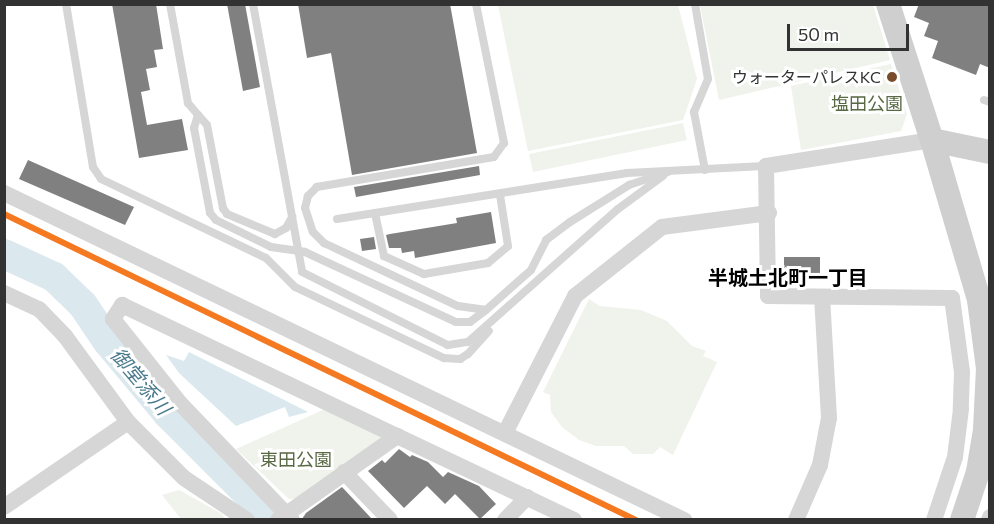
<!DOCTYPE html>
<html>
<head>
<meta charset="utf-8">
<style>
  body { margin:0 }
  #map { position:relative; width:994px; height:524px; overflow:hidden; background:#fff; font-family:Commissioner,"Noto Sans JP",sans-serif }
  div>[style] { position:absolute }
  .green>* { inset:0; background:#f0f2ec }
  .water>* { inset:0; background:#dbe9ee }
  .river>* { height:30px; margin:-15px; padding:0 15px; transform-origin:15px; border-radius:15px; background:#dbe9ee }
  .building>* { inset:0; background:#808080 }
  .lane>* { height:8px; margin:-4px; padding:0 4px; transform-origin:4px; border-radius:4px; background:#d6d6d6 }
  .street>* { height:16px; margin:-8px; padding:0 8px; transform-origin:8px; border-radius:8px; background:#d6d6d6 }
  .secondary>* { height:24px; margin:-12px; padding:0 12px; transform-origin:12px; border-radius:12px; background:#cfcfcf }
  .rail-1>* { height:6px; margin:-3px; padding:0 3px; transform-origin:3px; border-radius:3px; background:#f47921 }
  .dots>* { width:16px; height:16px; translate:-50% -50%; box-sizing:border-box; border:3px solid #fff; border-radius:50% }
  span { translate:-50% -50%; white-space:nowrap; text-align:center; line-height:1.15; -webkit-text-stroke:6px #fff; paint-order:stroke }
  .bus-label { font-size:16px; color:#323232 }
  .right { translate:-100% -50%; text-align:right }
  .park-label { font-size:18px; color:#596944 }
  .neighbourhood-label { font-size:20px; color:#000; font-weight:700 }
  .water-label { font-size:20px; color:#48798c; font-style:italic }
  .frame { position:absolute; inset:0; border:6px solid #323232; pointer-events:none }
  .scale { position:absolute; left:787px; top:24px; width:122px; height:27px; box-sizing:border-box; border:3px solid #323232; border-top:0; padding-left:8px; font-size:18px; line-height:21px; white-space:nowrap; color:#323232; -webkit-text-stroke:4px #fff; paint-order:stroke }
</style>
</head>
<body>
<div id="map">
  <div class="green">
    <i style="clip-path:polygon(498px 5px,678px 5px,697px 79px,683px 120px,528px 151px)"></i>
    <i style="clip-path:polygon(700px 5px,873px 5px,890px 60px,719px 100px)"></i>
    <i style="clip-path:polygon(891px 64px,907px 114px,901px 131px,801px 150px,791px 86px)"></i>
    <i style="clip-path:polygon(683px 123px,687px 140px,533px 172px,529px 154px)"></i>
    <i style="clip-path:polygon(589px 299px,600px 306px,641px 310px,667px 321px,692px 346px,706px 351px,703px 356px,717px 362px,673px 455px,660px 447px,653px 454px,633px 454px,624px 446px,596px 446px,579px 440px,562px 427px,551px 412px,550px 395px,543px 392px)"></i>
    <i style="clip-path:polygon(325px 409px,383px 437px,298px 499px,289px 499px,236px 449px)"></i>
    <i style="clip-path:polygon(179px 490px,222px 514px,225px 519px,181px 519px,162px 495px)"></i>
  </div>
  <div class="water">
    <i style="clip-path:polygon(189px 352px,308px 412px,289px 417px,285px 407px,236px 426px,179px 373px,166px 355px,184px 361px)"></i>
  </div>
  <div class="river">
    <i style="left:4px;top:254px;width:55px;rotate:24.7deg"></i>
    <i style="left:54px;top:277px;width:40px;rotate:44deg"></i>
    <i style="left:83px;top:305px;width:45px;rotate:56deg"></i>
    <i style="left:108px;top:342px;width:94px;rotate:50.2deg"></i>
    <i style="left:168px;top:414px;width:150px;rotate:45deg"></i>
  </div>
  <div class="building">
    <i style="clip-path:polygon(112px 4px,156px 4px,163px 49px,154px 50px,157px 67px,146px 69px,150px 90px,141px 92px,147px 125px,182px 119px,188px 150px,139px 158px)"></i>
    <i style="clip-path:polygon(227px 4px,245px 4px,260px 87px,243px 91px)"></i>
    <i style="clip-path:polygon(298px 4px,450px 4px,477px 153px,352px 175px,331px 53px,307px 58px)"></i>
    <i style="clip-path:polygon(919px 4px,990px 4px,990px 68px,980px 64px,976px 75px,932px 58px,938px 41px,924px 36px,929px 23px,914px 17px)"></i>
    <i style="clip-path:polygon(28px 160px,134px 207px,125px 225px,19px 179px)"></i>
    <i style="clip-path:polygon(479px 166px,480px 175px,356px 197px,354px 187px)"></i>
    <i style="clip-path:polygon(491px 212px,496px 243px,415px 258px,414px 251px,402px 253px,401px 248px,389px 248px,386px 235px,390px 234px,457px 223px,456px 218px)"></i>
    <i style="clip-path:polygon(374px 237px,376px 249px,362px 251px,360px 239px)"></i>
    <i style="clip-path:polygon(784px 257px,820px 257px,820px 279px,784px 279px)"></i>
    <i style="clip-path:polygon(399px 449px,410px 457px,412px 455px,428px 462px,443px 477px,448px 472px,479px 486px,496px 504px,480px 519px,455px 494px,445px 504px,427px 486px,404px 508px,368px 471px,382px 460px,385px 463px)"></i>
    <i style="clip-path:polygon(342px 487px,372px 519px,302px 519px,306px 513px)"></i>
  </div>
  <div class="lane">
    <i style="left:66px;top:4px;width:165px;rotate:80.6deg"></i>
    <i style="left:93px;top:167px;width:14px;rotate:56deg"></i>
    <i style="left:101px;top:179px;width:183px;rotate:25.6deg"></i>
    <i style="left:266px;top:258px;width:41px;rotate:45deg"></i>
    <i style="left:295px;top:287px;width:165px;rotate:25.5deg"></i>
    <i style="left:444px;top:358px;width:16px;rotate:4deg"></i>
    <i style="left:460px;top:359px;width:9px;rotate:-32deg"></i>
    <i style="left:468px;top:354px;width:31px;rotate:-48deg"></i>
    <i style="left:170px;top:4px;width:101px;rotate:79.7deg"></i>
    <i style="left:188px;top:103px;width:16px;rotate:50deg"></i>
    <i style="left:198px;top:115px;width:14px;rotate:107deg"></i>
    <i style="left:194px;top:128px;width:86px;rotate:79.3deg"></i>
    <i style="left:210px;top:213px;width:9px;rotate:49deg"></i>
    <i style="left:216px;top:220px;width:61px;rotate:26.1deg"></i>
    <i style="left:271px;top:247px;width:34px;rotate:8deg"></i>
    <i style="left:305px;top:252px;width:166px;rotate:24.9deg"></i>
    <i style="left:456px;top:322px;width:14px"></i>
    <i style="left:470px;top:322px;width:20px;rotate:-37deg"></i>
    <i style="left:486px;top:310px;width:60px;rotate:-41.6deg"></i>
    <i style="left:531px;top:270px;width:34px;rotate:-63deg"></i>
    <i style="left:546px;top:240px;width:30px;rotate:-37deg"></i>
    <i style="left:570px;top:222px;width:70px;rotate:-32.1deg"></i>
    <i style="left:629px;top:185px;width:41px;rotate:-18.4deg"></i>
    <i style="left:253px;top:4px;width:272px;rotate:79.6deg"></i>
    <i style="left:302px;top:272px;width:163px;rotate:26.6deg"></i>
    <i style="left:448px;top:345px;width:20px;rotate:-9deg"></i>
    <i style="left:468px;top:342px;width:200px;rotate:-41.6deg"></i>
    <i style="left:618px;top:209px;width:56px;rotate:-36.3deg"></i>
    <i style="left:476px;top:4px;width:142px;rotate:78.6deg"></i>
    <i style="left:504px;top:143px;width:17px;rotate:126deg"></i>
    <i style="left:494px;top:157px;width:180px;rotate:170.4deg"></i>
    <i style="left:317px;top:187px;width:13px;rotate:135deg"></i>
    <i style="left:308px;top:196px;width:12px;rotate:104deg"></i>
    <i style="left:305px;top:208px;width:25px;rotate:72deg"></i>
    <i style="left:313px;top:232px;width:16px;rotate:45deg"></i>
    <i style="left:324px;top:243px;width:148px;rotate:25.2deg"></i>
    <i style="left:458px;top:306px;width:27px;rotate:8deg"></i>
    <i style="left:695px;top:4px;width:76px;rotate:80.2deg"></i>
    <i style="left:708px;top:79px;width:36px;rotate:113deg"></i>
    <i style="left:694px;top:112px;width:59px;rotate:79.3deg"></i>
    <i style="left:984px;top:100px;width:6px;rotate:18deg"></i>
    <i style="left:198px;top:115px;width:13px;rotate:48deg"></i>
    <i style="left:207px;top:125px;width:85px;rotate:79.1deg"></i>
    <i style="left:223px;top:208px;width:7px;rotate:56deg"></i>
    <i style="left:227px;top:214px;width:52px;rotate:22.6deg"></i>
    <i style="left:275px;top:234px;width:13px;rotate:-29deg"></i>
    <i style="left:286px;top:228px;width:13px;rotate:-61deg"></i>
    <i style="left:375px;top:213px;width:44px;rotate:78.2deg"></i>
    <i style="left:384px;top:256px;width:44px;rotate:24.2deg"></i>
    <i style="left:424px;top:274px;width:65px;rotate:-9.8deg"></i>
    <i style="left:488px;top:263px;width:26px;rotate:-40deg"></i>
    <i style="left:508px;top:246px;width:52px;rotate:-98.9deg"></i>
    <i style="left:337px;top:219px;width:294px;rotate:-9deg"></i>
    <i style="left:627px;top:173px;width:139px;rotate:-2.9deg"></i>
  </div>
  <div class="street">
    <i style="left:932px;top:140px;width:168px;rotate:171.1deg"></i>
    <i style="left:766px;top:166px;width:130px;rotate:89.1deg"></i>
    <i style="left:768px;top:296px;width:184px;rotate:0.6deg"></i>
    <i style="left:952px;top:298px;width:75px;rotate:82.3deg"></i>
    <i style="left:962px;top:372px;width:37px;rotate:92deg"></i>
    <i style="left:961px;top:409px;width:48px;rotate:97.1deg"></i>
    <i style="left:955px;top:457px;width:66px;rotate:108.4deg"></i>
    <i style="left:4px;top:193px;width:755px;rotate:25.68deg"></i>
    <i style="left:4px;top:293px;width:38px;rotate:25deg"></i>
    <i style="left:39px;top:309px;width:37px;rotate:46deg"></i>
    <i style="left:65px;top:336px;width:107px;rotate:53.8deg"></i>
    <i style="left:128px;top:422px;width:79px;rotate:45deg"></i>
    <i style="left:184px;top:478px;width:76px;rotate:33.7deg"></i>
    <i style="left:505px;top:433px;width:154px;rotate:-62.9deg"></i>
    <i style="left:575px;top:296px;width:111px;rotate:-38.4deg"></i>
    <i style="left:662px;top:227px;width:108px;rotate:-7.5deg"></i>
    <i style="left:344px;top:472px;width:66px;rotate:46.2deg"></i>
    <i style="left:4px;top:507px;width:150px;rotate:-34.4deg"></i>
    <i style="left:278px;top:520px;width:146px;rotate:-35.2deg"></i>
    <i style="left:397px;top:436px;width:196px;rotate:25.4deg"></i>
    <i style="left:292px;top:520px;width:163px;rotate:-133.8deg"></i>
    <i style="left:179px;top:402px;width:106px;rotate:-128.5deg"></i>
    <i style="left:113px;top:319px;width:17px;rotate:-57deg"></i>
    <i style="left:122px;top:305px;width:305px;rotate:25.5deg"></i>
    <i style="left:505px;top:520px;width:32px;rotate:-46deg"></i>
    <i style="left:796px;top:520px;width:60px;rotate:-66.4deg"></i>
    <i style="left:820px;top:465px;width:48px;rotate:-79.2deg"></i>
    <i style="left:829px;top:418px;width:120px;rotate:-93.3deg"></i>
    <i style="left:989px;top:520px;width:3px;rotate:-72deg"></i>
  </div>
  <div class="secondary">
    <i style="left:888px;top:4px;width:143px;rotate:72.1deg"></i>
    <i style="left:932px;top:140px;width:59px;rotate:11.7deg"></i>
    <i style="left:932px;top:140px;width:167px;rotate:73.6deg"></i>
    <i style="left:979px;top:300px;width:69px;rotate:82.5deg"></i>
    <i style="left:988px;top:368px;width:62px;rotate:92.8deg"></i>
    <i style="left:985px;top:430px;width:43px;rotate:99.5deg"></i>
    <i style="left:978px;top:472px;width:51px;rotate:108.4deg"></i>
  </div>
  <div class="rail-1">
    <i style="left:4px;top:214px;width:702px;rotate:25.84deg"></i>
  </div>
  <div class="dots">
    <i style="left:892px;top:77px;background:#7a4b2a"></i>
  </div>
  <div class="bus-label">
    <span class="right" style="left:881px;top:77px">ウォーターパレスKC</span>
  </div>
  <div class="park-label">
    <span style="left:867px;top:103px">塩田公園</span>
    <span style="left:296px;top:459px">東田公園</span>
  </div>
  <div class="neighbourhood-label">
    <span style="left:788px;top:277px">半城土北町一丁目</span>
  </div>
  <div class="water-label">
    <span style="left:141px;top:381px;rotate:50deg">御堂添川</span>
  </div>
  <div class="frame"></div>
  <div class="scale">50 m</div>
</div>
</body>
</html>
